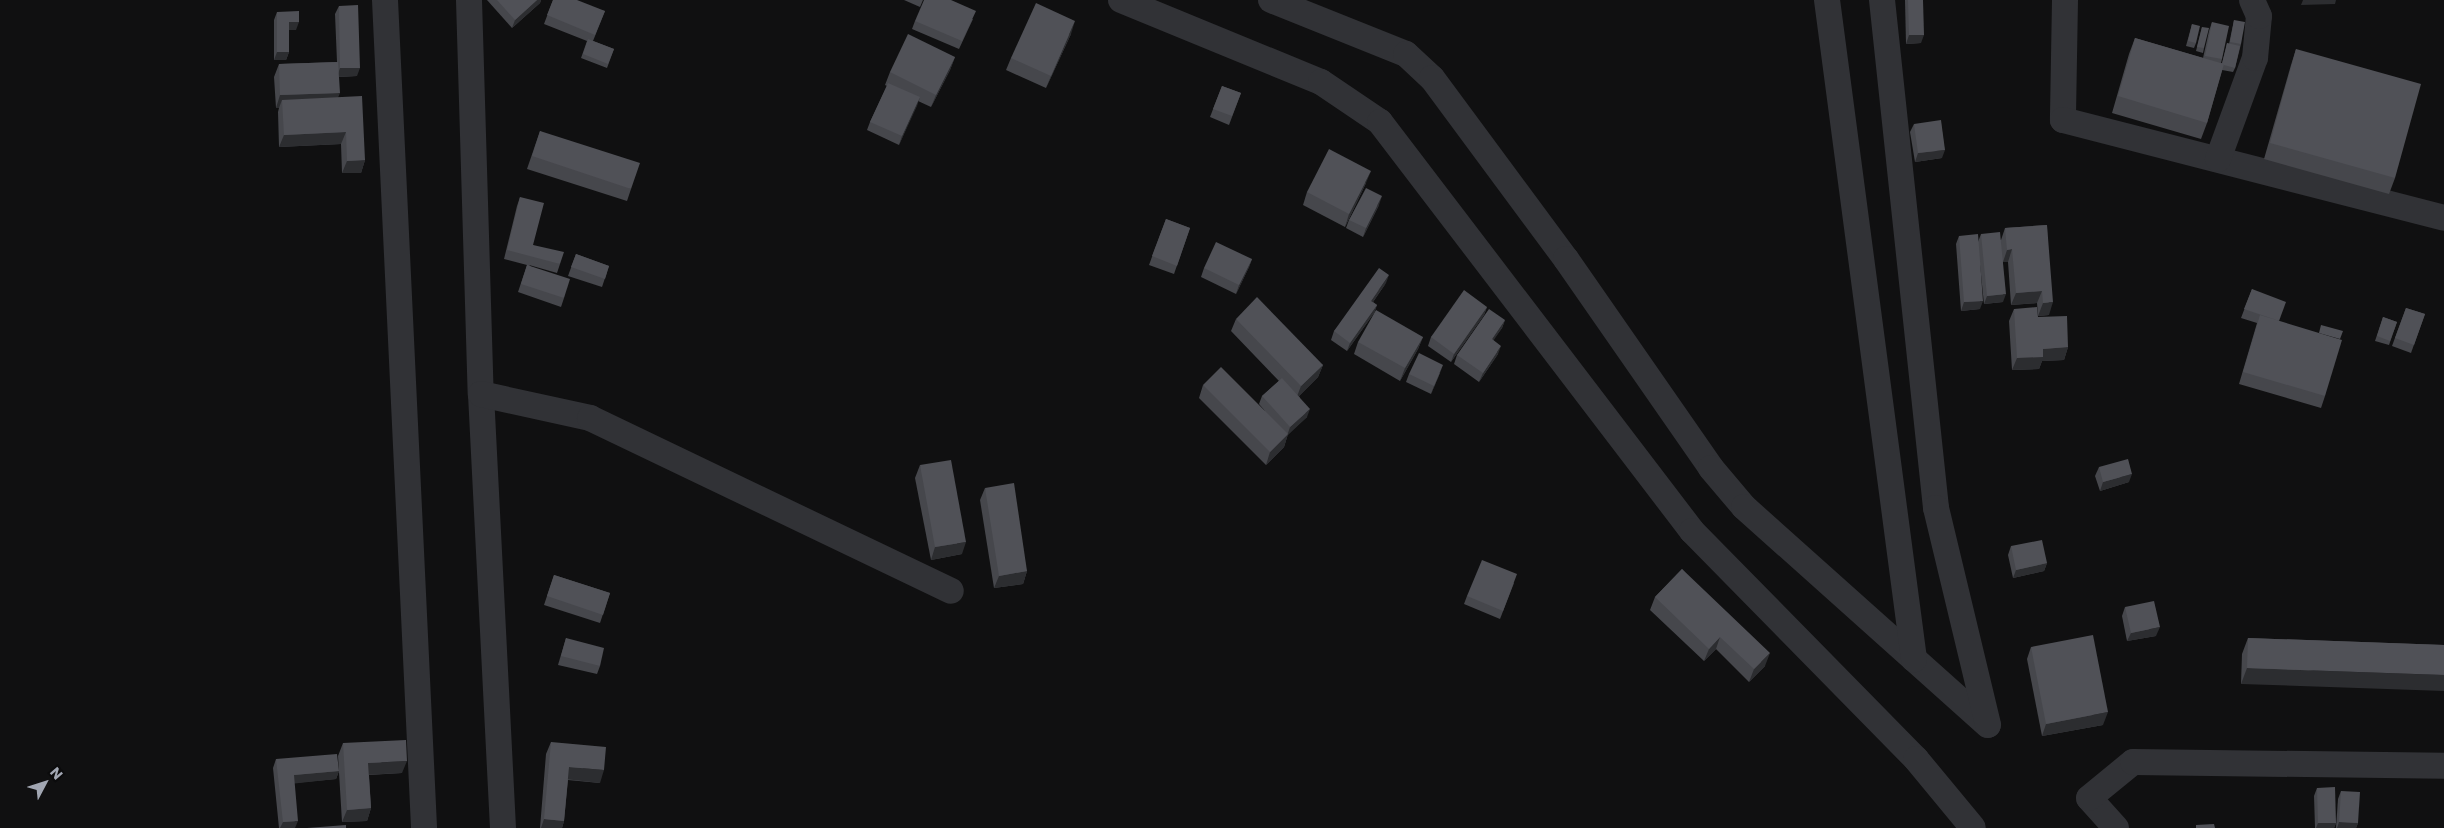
<!DOCTYPE html>
<html>
<head>
<meta charset="utf-8">
<style>
  body { margin:0 }
  #map { position:relative; width:2444px; height:828px; overflow:hidden; background:#101011; font-family:Poppins,sans-serif }
  div>[style] { position:absolute }
  .minor>* { height:26px; margin:-13px; padding:0 13px; transform-origin:13px; border-radius:13px; background:#313236 }
  .wall>* { inset:0; background:#46474c }
  .shaded-wall>* { inset:0; background:#2c2d30 }
  .building>* { inset:0; background:#505157 }
  span { translate:-50% -50%; white-space:nowrap; text-align:center; line-height:1.15; -webkit-text-stroke:4px #0b0b0c; paint-order:stroke }
  .north { position:absolute; left:20px; top:758px; width:50px; height:50px; -webkit-text-stroke:4px #0b0b0c; paint-order:stroke; rotate:50deg; font-size:14px; font-weight:700; line-height:20px; text-align:center; color:#a1a6b2 }
  .north::after { content:''; display:block; margin:auto; width:18px; height:22px; background:#a1a6b2; clip-path:polygon(50% 0,100% 100%,50% 72%,0 100%) }
</style>
</head>
<body>
<div id="map">
  <div class="minor">
    <i style="left:385px;top:0;width:829px;rotate:87.3deg"></i>
    <i style="left:469px;top:0;width:394px;rotate:88.3deg"></i>
    <i style="left:481px;top:394px;width:435px;rotate:87.1deg"></i>
    <i style="left:1121px;top:0;width:216px;rotate:22.3deg"></i>
    <i style="left:1321px;top:82px;width:71px;rotate:34.1deg"></i>
    <i style="left:1380px;top:122px;width:514px;rotate:52.66deg"></i>
    <i style="left:1692px;top:531px;width:320px;rotate:45.5deg"></i>
    <i style="left:1916px;top:759px;width:89px;rotate:50.4deg"></i>
    <i style="left:1271px;top:0;width:145px;rotate:21.8deg"></i>
    <i style="left:1406px;top:54px;width:35px;rotate:43deg"></i>
    <i style="left:1432px;top:78px;width:225px;rotate:53.5deg"></i>
    <i style="left:1566px;top:259px;width:254px;rotate:55.2deg"></i>
    <i style="left:1711px;top:468px;width:51px;rotate:49.8deg"></i>
    <i style="left:1744px;top:507px;width:327px;rotate:41.8deg"></i>
    <i style="left:1827px;top:0;width:665px;rotate:82.48deg"></i>
    <i style="left:1882px;top:0;width:511px;rotate:83.93deg"></i>
    <i style="left:1936px;top:508px;width:223px;rotate:76.5deg"></i>
    <i style="left:2065px;top:0;width:120px;rotate:91deg"></i>
    <i style="left:2063px;top:120px;width:393px;rotate:14.4deg"></i>
    <i style="left:2218px;top:159px;width:108px;rotate:-69.9deg"></i>
    <i style="left:2255px;top:58px;width:42px;rotate:-84.6deg"></i>
    <i style="left:2259px;top:16px;width:17px;rotate:-114deg"></i>
    <i style="left:481px;top:394px;width:112px;rotate:12.4deg"></i>
    <i style="left:590px;top:418px;width:400px;rotate:25.6deg"></i>
    <i style="left:2116px;top:828px;width:40px;rotate:-132deg"></i>
    <i style="left:2089px;top:798px;width:57px;rotate:-39.3deg"></i>
    <i style="left:2133px;top:762px;width:311px;rotate:0.7deg"></i>
  </div>
  <div class="wall">
    <i style="clip-path:polygon(487px 0,541px 0,540px 3px,512px 28px)"></i>
    <i style="clip-path:polygon(553px 0,605px 11px,593px 41px,614px 49px,607px 68px,581px 58px,587px 41px,544px 24px)"></i>
    <i style="clip-path:polygon(904px 0,923px 0,920px 7px)"></i>
    <i style="clip-path:polygon(1905px 0,1923px 0,1921px 43px,1906px 44px)"></i>
    <i style="clip-path:polygon(339px 6px,357px 76px,339px 77px,338px 97px,365px 160px,361px 173px,342px 173px,341px 144px,279px 147px,278px 112px,279px 108px,276px 108px,274px 77px,279px 64px,337px 62px,335px 14px)"></i>
    <i style="clip-path:polygon(277px 12px,296px 30px,289px 30px,289px 52px,286px 60px,274px 60px,274px 20px)"></i>
    <i style="clip-path:polygon(973px 19px,959px 49px,912px 29px,915px 21px)"></i>
    <i style="clip-path:polygon(2234px 20px,2241px 44px,2235px 68px,2233px 72px,2222px 70px,2207px 123px,2201px 139px,2112px 113px,2129px 54px,2135px 38px,2203px 58px,2209px 31px,2212px 22px,2222px 59px,2221px 63px,2222px 63px,2226px 48px,2227px 43px,2229px 44px)"></i>
    <i style="clip-path:polygon(2192px 24px,2196px 43px,2194px 48px,2186px 46px)"></i>
    <i style="clip-path:polygon(2202px 27px,2204px 48px,2203px 53px,2196px 51px)"></i>
    <i style="clip-path:polygon(1071px 34px,1046px 88px,1006px 70px,1011px 58px)"></i>
    <i style="clip-path:polygon(2296px 49px,2395px 178px,2389px 194px,2264px 159px,2291px 65px)"></i>
    <i style="clip-path:polygon(955px 57px,950px 70px,931px 107px,918px 101px,899px 145px,867px 130px,870px 122px,887px 86px,885px 85px,890px 72px)"></i>
    <i style="clip-path:polygon(1222px 86px,1241px 93px,1229px 125px,1210px 117px)"></i>
    <i style="clip-path:polygon(1914px 124px,1942px 158px,1915px 162px,1910px 132px)"></i>
    <i style="clip-path:polygon(540px 131px,631px 189px,627px 201px,527px 169px)"></i>
    <i style="clip-path:polygon(1366px 183px,1345px 227px,1303px 205px,1307px 192px)"></i>
    <i style="clip-path:polygon(520px 197px,533px 245px,560px 264px,557px 273px,529px 265px,564px 298px,561px 307px,518px 292px,527px 265px,504px 259px,517px 206px)"></i>
    <i style="clip-path:polygon(1379px 205px,1363px 237px,1346px 228px,1349px 220px)"></i>
    <i style="clip-path:polygon(1166px 219px,1190px 228px,1174px 274px,1149px 265px)"></i>
    <i style="clip-path:polygon(2047px 225px,2049px 315px,2038px 316px,2037px 303px,2011px 305px,2008px 262px,2003px 262px,2003px 302px,1984px 304px,1980px 265px,1980px 309px,1961px 311px,1956px 244px,1959px 236px,1978px 242px,1981px 234px,2001px 240px,2005px 228px)"></i>
    <i style="clip-path:polygon(576px 254px,609px 266px,602px 287px,568px 276px)"></i>
    <i style="clip-path:polygon(1252px 259px,1249px 267px,1236px 294px,1201px 277px,1204px 268px)"></i>
    <i style="clip-path:polygon(1386px 283px,1373px 302px,1377px 305px,1374px 313px,1347px 351px,1331px 340px,1334px 331px)"></i>
    <i style="clip-path:polygon(2252px 289px,2279px 321px,2325px 396px,2321px 408px,2239px 384px,2257px 323px,2241px 318px)"></i>
    <i style="clip-path:polygon(1487px 307px,1484px 315px,1451px 362px,1428px 346px,1431px 337px)"></i>
    <i style="clip-path:polygon(2406px 308px,2425px 314px,2411px 353px,2392px 346px)"></i>
    <i style="clip-path:polygon(2014px 309px,2038px 317px,2068px 347px,2064px 360px,2042px 361px,2039px 369px,2012px 370px,2009px 321px)"></i>
    <i style="clip-path:polygon(2383px 317px,2397px 322px,2389px 345px,2375px 341px)"></i>
    <i style="clip-path:polygon(1236px 319px,1323px 365px,1318px 377px,1299px 396px,1307px 417px,1288px 434px,1284px 447px,1266px 465px,1199px 398px,1203px 385px,1265px 411px,1259px 404px,1262px 396px,1279px 381px,1231px 331px)"></i>
    <i style="clip-path:polygon(1505px 320px,1502px 328px,1493px 340px,1498px 354px,1479px 382px,1454px 364px,1457px 355px)"></i>
    <i style="clip-path:polygon(1423px 337px,1418px 349px,1400px 381px,1354px 354px,1358px 342px)"></i>
    <i style="clip-path:polygon(1440px 373px,1431px 394px,1406px 382px,1409px 374px)"></i>
    <i style="clip-path:polygon(920px 465px,962px 554px,931px 560px,915px 478px)"></i>
    <i style="clip-path:polygon(2099px 467px,2129px 482px,2100px 491px,2095px 476px)"></i>
    <i style="clip-path:polygon(985px 488px,1027px 571px,1023px 584px,994px 588px,980px 500px)"></i>
    <i style="clip-path:polygon(2011px 546px,2047px 563px,2044px 571px,2013px 578px,2008px 555px)"></i>
    <i style="clip-path:polygon(1682px 569px,1765px 666px,1749px 682px,1716px 649px,1704px 661px,1650px 610px,1655px 597px)"></i>
    <i style="clip-path:polygon(554px 575px,610px 593px,600px 623px,544px 605px)"></i>
    <i style="clip-path:polygon(1514px 583px,1500px 619px,1464px 604px,1467px 596px)"></i>
    <i style="clip-path:polygon(2125px 607px,2156px 636px,2127px 641px,2122px 616px)"></i>
    <i style="clip-path:polygon(566px 638px,600px 666px,597px 674px,558px 665px)"></i>
    <i style="clip-path:polygon(2248px 638px,2444px 645px,2241px 684px,2242px 654px)"></i>
    <i style="clip-path:polygon(2031px 647px,2103px 725px,2042px 736px,2027px 659px)"></i>
    <i style="clip-path:polygon(551px 742px,600px 783px,568px 780px,564px 821px,562px 828px,540px 828px,546px 754px)"></i>
    <i style="clip-path:polygon(343px 743px,402px 773px,369px 775px,371px 808px,367px 821px,342px 822px,338px 756px)"></i>
    <i style="clip-path:polygon(276px 759px,339px 771px,336px 779px,294px 783px,295px 828px,279px 828px,273px 768px)"></i>
    <i style="clip-path:polygon(2317px 788px,2336px 823px,2334px 828px,2315px 828px,2314px 796px)"></i>
    <i style="clip-path:polygon(2341px 791px,2358px 823px,2356px 828px,2336px 828px,2338px 799px)"></i>
  </div>
  <div class="shaded-wall">
    <i style="clip-path:polygon(537px 0,541px 0,540px 3px,512px 28px,515px 20px)"></i>
    <i style="clip-path:polygon(2303px 0,2336px 0,2335px 4px,2301px 5px)"></i>
    <i style="clip-path:polygon(1075px 21px,1071px 34px,1046px 88px,1051px 76px)"></i>
    <i style="clip-path:polygon(289px 22px,299px 22px,296px 30px,286px 30px)"></i>
    <i style="clip-path:polygon(1909px 35px,1924px 35px,1921px 43px,1906px 44px)"></i>
    <i style="clip-path:polygon(277px 52px,289px 52px,286px 60px,274px 60px)"></i>
    <i style="clip-path:polygon(955px 57px,950px 70px,931px 107px,936px 95px)"></i>
    <i style="clip-path:polygon(340px 68px,360px 68px,357px 76px,337px 77px)"></i>
    <i style="clip-path:polygon(340px 93px,335px 105px,282px 100px,279px 108px,276px 108px,280px 95px)"></i>
    <i style="clip-path:polygon(920px 97px,917px 106px,899px 145px,902px 136px)"></i>
    <i style="clip-path:polygon(346px 132px,341px 144px,279px 147px,284px 135px)"></i>
    <i style="clip-path:polygon(1945px 150px,1942px 158px,1915px 162px,1918px 153px)"></i>
    <i style="clip-path:polygon(365px 160px,361px 173px,342px 173px,347px 161px)"></i>
    <i style="clip-path:polygon(1371px 171px,1366px 183px,1345px 227px,1349px 214px)"></i>
    <i style="clip-path:polygon(1382px 196px,1379px 205px,1363px 237px,1366px 228px)"></i>
    <i style="clip-path:polygon(2012px 249px,2008px 262px,2003px 262px,2007px 250px)"></i>
    <i style="clip-path:polygon(1252px 259px,1249px 267px,1236px 294px,1239px 285px)"></i>
    <i style="clip-path:polygon(1389px 275px,1386px 283px,1368px 309px,1371px 301px)"></i>
    <i style="clip-path:polygon(2042px 291px,2037px 303px,2011px 305px,2016px 293px)"></i>
    <i style="clip-path:polygon(2006px 294px,2003px 302px,1984px 304px,1987px 296px)"></i>
    <i style="clip-path:polygon(1983px 301px,1980px 309px,1961px 311px,1964px 302px)"></i>
    <i style="clip-path:polygon(2053px 302px,2049px 315px,2038px 316px,2043px 303px)"></i>
    <i style="clip-path:polygon(1377px 305px,1374px 313px,1347px 351px,1350px 343px)"></i>
    <i style="clip-path:polygon(1487px 307px,1484px 315px,1451px 362px,1454px 354px)"></i>
    <i style="clip-path:polygon(1505px 320px,1502px 328px,1489px 347px,1492px 339px)"></i>
    <i style="clip-path:polygon(1423px 337px,1418px 349px,1400px 381px,1405px 368px)"></i>
    <i style="clip-path:polygon(1501px 346px,1498px 354px,1479px 382px,1483px 373px)"></i>
    <i style="clip-path:polygon(2068px 347px,2064px 360px,2042px 361px,2039px 369px,2012px 370px,2017px 358px,2043px 349px)"></i>
    <i style="clip-path:polygon(1323px 365px,1318px 377px,1296px 399px,1301px 386px)"></i>
    <i style="clip-path:polygon(1443px 365px,1440px 373px,1431px 394px,1434px 386px)"></i>
    <i style="clip-path:polygon(1310px 409px,1307px 417px,1287px 436px,1290px 427px)"></i>
    <i style="clip-path:polygon(1288px 434px,1284px 447px,1266px 465px,1270px 452px)"></i>
    <i style="clip-path:polygon(2132px 474px,2129px 482px,2100px 491px,2103px 482px)"></i>
    <i style="clip-path:polygon(966px 542px,962px 554px,931px 560px,935px 547px)"></i>
    <i style="clip-path:polygon(2047px 563px,2044px 571px,2013px 578px,2016px 570px)"></i>
    <i style="clip-path:polygon(1027px 571px,1023px 584px,994px 588px,999px 576px)"></i>
    <i style="clip-path:polygon(2160px 627px,2156px 636px,2127px 641px,2131px 633px)"></i>
    <i style="clip-path:polygon(1720px 637px,1716px 649px,1704px 661px,1709px 649px)"></i>
    <i style="clip-path:polygon(1770px 653px,1765px 666px,1749px 682px,1754px 669px)"></i>
    <i style="clip-path:polygon(2247px 668px,2444px 675px,2444px 691px,2241px 684px)"></i>
    <i style="clip-path:polygon(2108px 712px,2103px 725px,2042px 736px,2046px 724px)"></i>
    <i style="clip-path:polygon(407px 761px,402px 773px,364px 775px,368px 763px)"></i>
    <i style="clip-path:polygon(569px 767px,604px 770px,600px 783px,565px 779px)"></i>
    <i style="clip-path:polygon(339px 771px,336px 779px,290px 784px,294px 775px)"></i>
    <i style="clip-path:polygon(371px 808px,367px 821px,342px 822px,347px 810px)"></i>
    <i style="clip-path:polygon(544px 819px,564px 821px,562px 828px,541px 828px)"></i>
    <i style="clip-path:polygon(298px 821px,295px 828px,280px 828px,283px 822px)"></i>
    <i style="clip-path:polygon(2339px 822px,2358px 823px,2356px 828px,2337px 828px)"></i>
    <i style="clip-path:polygon(2318px 823px,2336px 823px,2334px 828px,2316px 828px)"></i>
  </div>
  <div class="building">
    <i style="clip-path:polygon(497px 0,537px 0,515px 20px)"></i>
    <i style="clip-path:polygon(553px 0,577px 0,605px 11px,595px 35px,547px 15px)"></i>
    <i style="clip-path:polygon(924px 0,951px 0,976px 11px,962px 41px,915px 21px)"></i>
    <i style="clip-path:polygon(1908px 0,1923px 0,1924px 35px,1909px 35px)"></i>
    <i style="clip-path:polygon(1036px 3px,1075px 21px,1051px 76px,1011px 58px)"></i>
    <i style="clip-path:polygon(358px 5px,360px 68px,340px 68px,339px 6px)"></i>
    <i style="clip-path:polygon(299px 11px,299px 22px,289px 22px,289px 52px,277px 52px,277px 12px)"></i>
    <i style="clip-path:polygon(2234px 20px,2245px 22px,2241px 44px,2230px 42px)"></i>
    <i style="clip-path:polygon(2212px 22px,2229px 26px,2222px 59px,2205px 56px)"></i>
    <i style="clip-path:polygon(2192px 24px,2200px 26px,2196px 43px,2188px 41px)"></i>
    <i style="clip-path:polygon(2202px 27px,2209px 28px,2204px 48px,2197px 47px)"></i>
    <i style="clip-path:polygon(908px 34px,955px 57px,936px 95px,890px 72px)"></i>
    <i style="clip-path:polygon(2135px 38px,2224px 64px,2207px 123px,2118px 96px)"></i>
    <i style="clip-path:polygon(588px 39px,614px 49px,608px 64px,583px 54px)"></i>
    <i style="clip-path:polygon(2227px 43px,2240px 46px,2235px 68px,2224px 65px,2224px 64px,2222px 64px)"></i>
    <i style="clip-path:polygon(2296px 49px,2421px 84px,2395px 178px,2270px 143px)"></i>
    <i style="clip-path:polygon(338px 62px,340px 93px,280px 95px,279px 64px)"></i>
    <i style="clip-path:polygon(888px 83px,920px 97px,902px 136px,870px 122px)"></i>
    <i style="clip-path:polygon(1222px 86px,1241px 93px,1232px 116px,1213px 109px)"></i>
    <i style="clip-path:polygon(362px 96px,365px 160px,347px 161px,346px 132px,284px 135px,282px 100px)"></i>
    <i style="clip-path:polygon(1941px 120px,1945px 150px,1918px 153px,1914px 124px)"></i>
    <i style="clip-path:polygon(540px 131px,640px 163px,631px 189px,532px 156px)"></i>
    <i style="clip-path:polygon(1329px 149px,1371px 171px,1349px 214px,1307px 192px)"></i>
    <i style="clip-path:polygon(1366px 188px,1382px 196px,1366px 228px,1349px 220px)"></i>
    <i style="clip-path:polygon(520px 197px,544px 203px,533px 245px,564px 252px,560px 264px,507px 250px)"></i>
    <i style="clip-path:polygon(1166px 219px,1190px 228px,1177px 266px,1152px 256px)"></i>
    <i style="clip-path:polygon(2047px 225px,2053px 302px,2043px 303px,2042px 291px,2016px 293px,2012px 249px,2007px 250px,2005px 228px)"></i>
    <i style="clip-path:polygon(2000px 232px,2006px 294px,1987px 296px,1981px 234px)"></i>
    <i style="clip-path:polygon(1978px 234px,1983px 301px,1964px 302px,1959px 236px)"></i>
    <i style="clip-path:polygon(1216px 242px,1252px 259px,1239px 285px,1204px 268px)"></i>
    <i style="clip-path:polygon(576px 254px,609px 266px,605px 279px,571px 267px)"></i>
    <i style="clip-path:polygon(527px 265px,570px 279px,564px 298px,521px 284px)"></i>
    <i style="clip-path:polygon(1379px 268px,1389px 275px,1371px 301px,1377px 305px,1350px 343px,1334px 331px)"></i>
    <i style="clip-path:polygon(2252px 289px,2286px 302px,2279px 321px,2244px 309px)"></i>
    <i style="clip-path:polygon(1464px 290px,1487px 307px,1454px 354px,1431px 337px)"></i>
    <i style="clip-path:polygon(1257px 297px,1323px 365px,1301px 386px,1236px 319px)"></i>
    <i style="clip-path:polygon(2037px 307px,2038px 317px,2067px 316px,2068px 347px,2043px 349px,2043px 357px,2017px 358px,2014px 309px)"></i>
    <i style="clip-path:polygon(2406px 308px,2425px 314px,2414px 345px,2395px 338px)"></i>
    <i style="clip-path:polygon(1489px 309px,1505px 320px,1492px 339px,1501px 346px,1483px 373px,1457px 355px)"></i>
    <i style="clip-path:polygon(1376px 310px,1423px 337px,1405px 368px,1358px 342px)"></i>
    <i style="clip-path:polygon(2260px 315px,2342px 340px,2325px 396px,2243px 372px)"></i>
    <i style="clip-path:polygon(2383px 317px,2397px 322px,2390px 341px,2377px 336px)"></i>
    <i style="clip-path:polygon(2321px 325px,2343px 331px,2340px 339px,2319px 333px)"></i>
    <i style="clip-path:polygon(1419px 353px,1443px 365px,1434px 386px,1409px 374px)"></i>
    <i style="clip-path:polygon(1221px 367px,1288px 434px,1270px 452px,1203px 385px)"></i>
    <i style="clip-path:polygon(1282px 378px,1310px 409px,1290px 427px,1262px 396px)"></i>
    <i style="clip-path:polygon(2128px 459px,2132px 474px,2103px 482px,2099px 467px)"></i>
    <i style="clip-path:polygon(951px 460px,966px 542px,935px 547px,920px 465px)"></i>
    <i style="clip-path:polygon(1014px 483px,1027px 571px,999px 576px,985px 488px)"></i>
    <i style="clip-path:polygon(2042px 540px,2047px 563px,2016px 570px,2011px 546px)"></i>
    <i style="clip-path:polygon(1482px 560px,1517px 574px,1503px 611px,1467px 596px)"></i>
    <i style="clip-path:polygon(1682px 569px,1770px 653px,1754px 669px,1720px 637px,1709px 649px,1655px 597px)"></i>
    <i style="clip-path:polygon(554px 575px,610px 593px,603px 615px,547px 596px)"></i>
    <i style="clip-path:polygon(2154px 601px,2160px 627px,2131px 633px,2125px 607px)"></i>
    <i style="clip-path:polygon(2093px 635px,2108px 712px,2046px 724px,2031px 647px)"></i>
    <i style="clip-path:polygon(566px 638px,604px 648px,600px 666px,561px 656px)"></i>
    <i style="clip-path:polygon(2248px 638px,2444px 645px,2444px 675px,2247px 668px)"></i>
    <i style="clip-path:polygon(406px 740px,407px 761px,368px 763px,371px 808px,347px 810px,343px 743px)"></i>
    <i style="clip-path:polygon(551px 742px,606px 747px,604px 770px,569px 767px,564px 821px,544px 819px)"></i>
    <i style="clip-path:polygon(337px 754px,339px 771px,294px 775px,298px 821px,283px 822px,276px 759px)"></i>
    <i style="clip-path:polygon(2335px 787px,2336px 823px,2318px 823px,2317px 788px)"></i>
    <i style="clip-path:polygon(2341px 791px,2360px 792px,2358px 823px,2339px 822px)"></i>
    <i style="clip-path:polygon(2214px 824px,2215px 828px,2196px 828px,2196px 825px)"></i>
    <i style="clip-path:polygon(346px 825px,346px 828px,307px 828px)"></i>
  </div>
  <div class="north">N</div>
</div>
</body>
</html>
